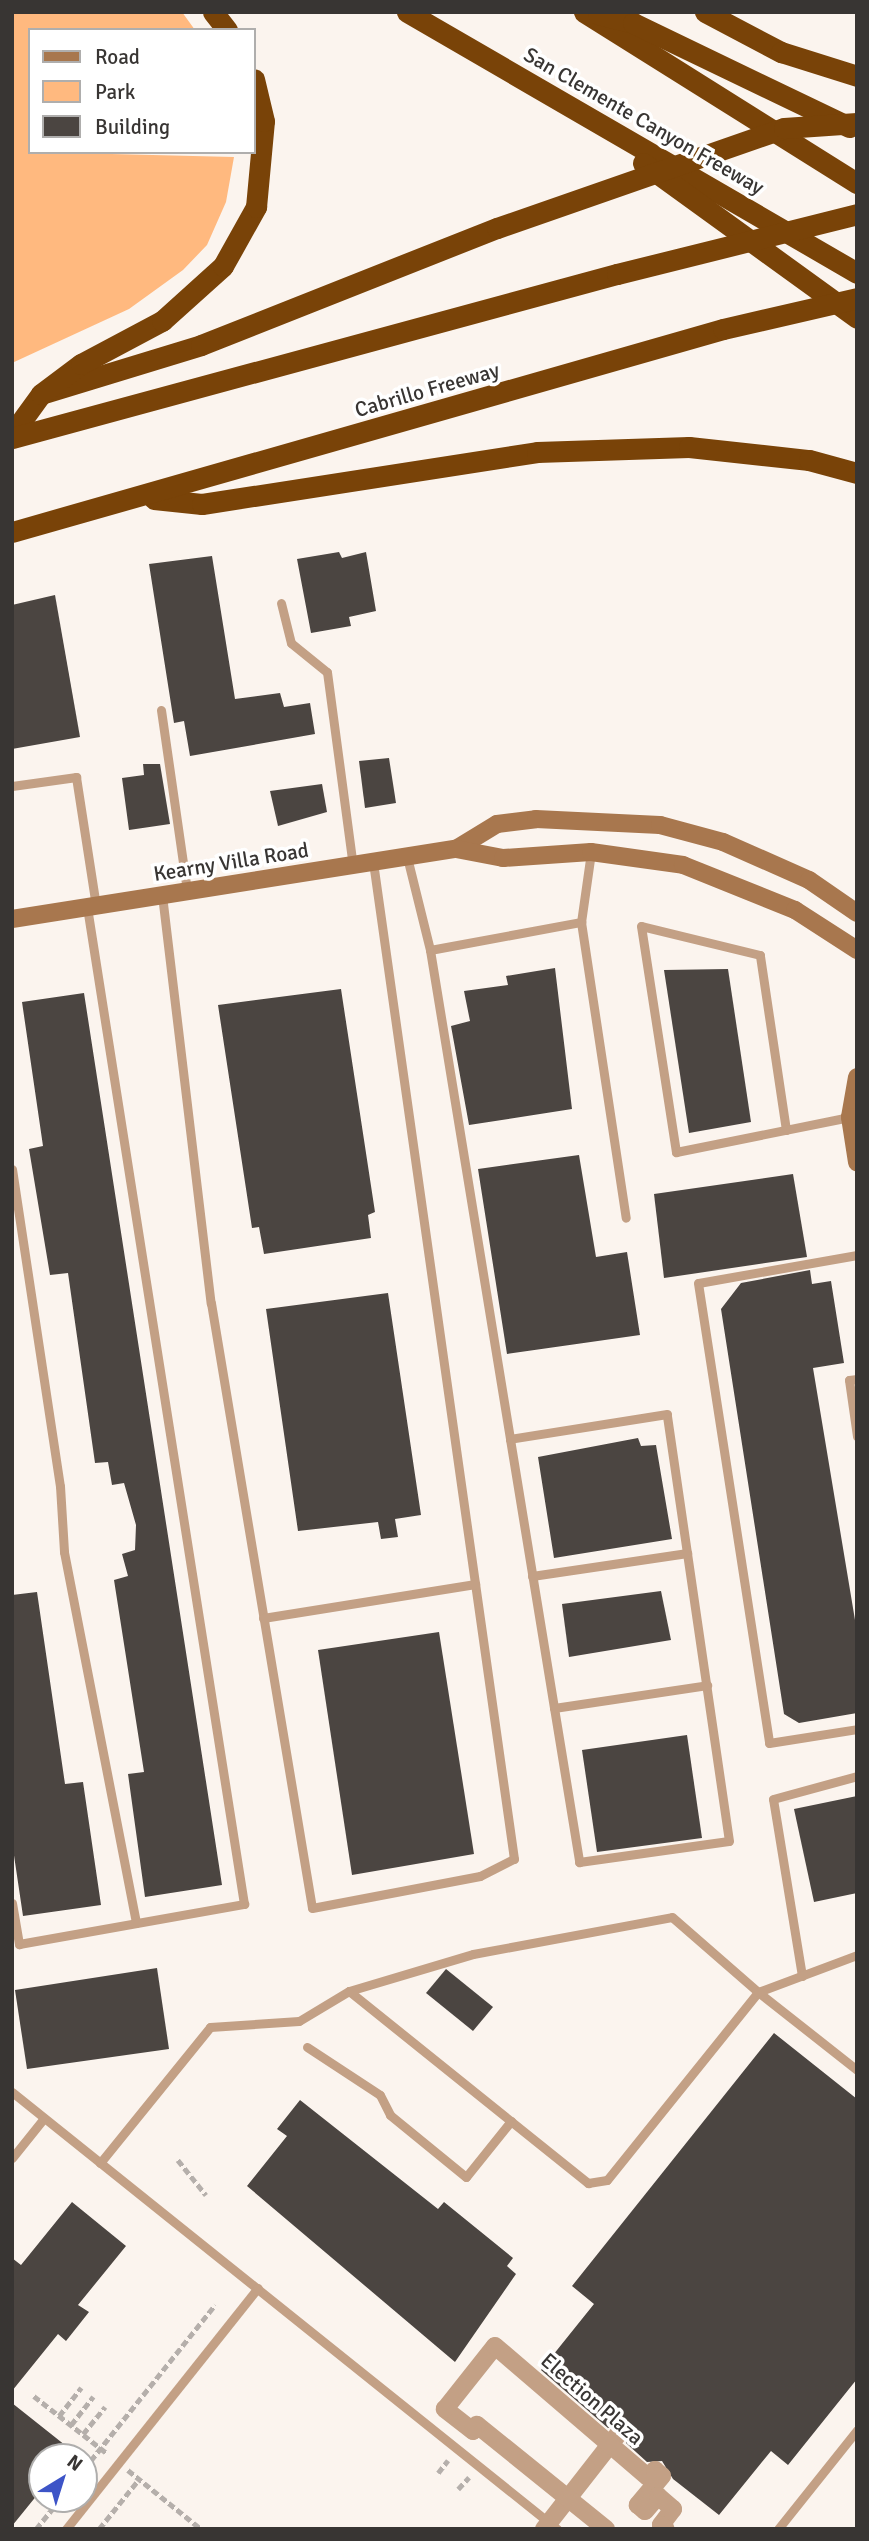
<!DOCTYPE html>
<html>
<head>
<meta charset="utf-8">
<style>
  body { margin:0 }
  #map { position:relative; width:869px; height:2541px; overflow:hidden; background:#fbf4ee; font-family:Signika,sans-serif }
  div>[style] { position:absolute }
  .green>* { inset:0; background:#ffb97f }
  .building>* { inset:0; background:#4b4541 }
  .path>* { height:4.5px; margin-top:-2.25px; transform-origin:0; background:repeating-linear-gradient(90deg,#b5afab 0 7px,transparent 0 10.5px) }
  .lane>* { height:9px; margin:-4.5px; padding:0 4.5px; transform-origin:4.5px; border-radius:4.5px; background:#c3a085 }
  .street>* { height:18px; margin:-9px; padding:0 9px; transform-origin:9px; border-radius:9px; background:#c3a085 }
  .secondary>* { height:18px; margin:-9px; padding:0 9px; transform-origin:9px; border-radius:9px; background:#a8774e }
  .highway>* { height:21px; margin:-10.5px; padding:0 10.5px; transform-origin:10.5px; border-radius:10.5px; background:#794308 }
  .highway-bridge>* { height:21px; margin:-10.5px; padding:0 10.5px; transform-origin:10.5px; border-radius:10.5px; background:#794308 }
  span { translate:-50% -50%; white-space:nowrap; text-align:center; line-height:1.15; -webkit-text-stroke:7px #fff; paint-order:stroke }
  .street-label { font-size:21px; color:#383533 }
  .frame { position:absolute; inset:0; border:14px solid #383533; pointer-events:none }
  .legend { position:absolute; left:28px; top:28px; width:228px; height:126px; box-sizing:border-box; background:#fff; border:2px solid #afaead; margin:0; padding:9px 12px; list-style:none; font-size:21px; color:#383533 }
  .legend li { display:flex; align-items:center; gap:14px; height:35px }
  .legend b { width:35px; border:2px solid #afaead }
  .north { position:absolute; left:28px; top:2443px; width:70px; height:70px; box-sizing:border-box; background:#fff; border:2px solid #afaead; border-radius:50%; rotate:38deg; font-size:19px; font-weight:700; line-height:28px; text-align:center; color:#383533 }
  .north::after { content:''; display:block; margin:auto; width:24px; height:32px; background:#3d54c7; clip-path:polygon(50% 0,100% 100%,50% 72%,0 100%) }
</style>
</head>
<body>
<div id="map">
  <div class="green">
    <i style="clip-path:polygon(12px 12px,182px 12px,195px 30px,30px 30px,30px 152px,234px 157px,226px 202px,207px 245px,183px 270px,129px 309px,12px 363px)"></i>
  </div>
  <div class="building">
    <i style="clip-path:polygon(339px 552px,342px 558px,366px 552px,376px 611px,349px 617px,351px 626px,311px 633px,297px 559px)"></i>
    <i style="clip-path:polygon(212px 556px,235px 699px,280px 693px,284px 707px,310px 703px,315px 734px,190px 756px,184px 721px,174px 723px,149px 564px)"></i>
    <i style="clip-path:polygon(55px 595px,80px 737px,12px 749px,12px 605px)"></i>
    <i style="clip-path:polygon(389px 758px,396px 803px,365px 808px,359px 761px)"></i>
    <i style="clip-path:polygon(143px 764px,160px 764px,170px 824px,129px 830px,122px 778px,144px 775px)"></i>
    <i style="clip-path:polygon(322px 784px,327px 812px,278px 826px,270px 791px)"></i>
    <i style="clip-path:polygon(555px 968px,572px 1109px,469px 1125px,451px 1026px,470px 1021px,464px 991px,508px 985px,506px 976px)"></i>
    <i style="clip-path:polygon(728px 969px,751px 1122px,689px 1133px,664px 970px)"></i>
    <i style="clip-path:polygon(341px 989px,375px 1212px,368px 1215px,371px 1238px,264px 1254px,259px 1227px,252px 1228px,218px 1005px)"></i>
    <i style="clip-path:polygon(84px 993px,222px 1885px,145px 1897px,128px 1774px,144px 1772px,114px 1580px,128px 1576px,122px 1554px,135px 1550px,136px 1525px,124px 1483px,112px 1485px,108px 1462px,95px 1463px,68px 1273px,50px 1275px,29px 1149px,43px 1146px,22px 1002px)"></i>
    <i style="clip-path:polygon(579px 1155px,596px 1257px,627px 1252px,640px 1335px,507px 1354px,478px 1169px)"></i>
    <i style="clip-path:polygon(793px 1174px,807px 1257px,664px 1278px,654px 1194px)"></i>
    <i style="clip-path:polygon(810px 1270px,812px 1284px,831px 1281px,844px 1363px,813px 1368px,857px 1632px,857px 1713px,799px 1723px,784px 1714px,721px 1309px,741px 1283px)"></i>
    <i style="clip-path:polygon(388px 1293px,421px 1515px,395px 1519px,398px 1537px,381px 1539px,378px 1522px,298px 1531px,266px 1309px)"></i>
    <i style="clip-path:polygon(638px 1438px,641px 1446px,656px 1445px,672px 1539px,554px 1558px,538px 1457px)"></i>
    <i style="clip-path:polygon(661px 1591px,671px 1640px,569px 1657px,562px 1604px)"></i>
    <i style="clip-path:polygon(37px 1592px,65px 1784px,83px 1782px,101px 1905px,23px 1916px,12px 1842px,12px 1595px)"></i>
    <i style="clip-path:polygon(439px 1632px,474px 1854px,352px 1875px,318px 1650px)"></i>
    <i style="clip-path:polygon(687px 1735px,702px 1838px,597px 1852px,582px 1750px)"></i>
    <i style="clip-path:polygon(857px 1796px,857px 1893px,814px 1902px,794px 1809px)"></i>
    <i style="clip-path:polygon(157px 1968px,169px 2049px,27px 2069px,15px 1990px)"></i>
    <i style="clip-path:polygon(446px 1969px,493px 2007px,473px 2031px,426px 1993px)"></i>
    <i style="clip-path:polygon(774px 2033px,857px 2099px,857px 2379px,788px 2465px,771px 2451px,719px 2515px,673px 2479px,662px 2461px,647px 2462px,626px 2443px,626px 2425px,608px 2428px,541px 2370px,594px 2304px,572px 2286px)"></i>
    <i style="clip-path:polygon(300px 2100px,438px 2209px,444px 2202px,513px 2258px,507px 2266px,516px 2274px,455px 2362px,247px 2186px,287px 2136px,277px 2129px)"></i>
    <i style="clip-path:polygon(72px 2202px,126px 2246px,78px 2305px,89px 2312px,66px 2341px,58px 2334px,12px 2391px,12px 2258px,21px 2265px)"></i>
    <i style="clip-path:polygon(12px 2403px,80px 2457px,42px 2457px,42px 2489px,12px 2526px)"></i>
  </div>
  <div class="path">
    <i style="left:178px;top:2160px;width:45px;rotate:51.3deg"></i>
    <i style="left:34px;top:2396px;width:94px;rotate:38.1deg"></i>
    <i style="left:59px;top:2416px;width:36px;rotate:-52deg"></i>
    <i style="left:71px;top:2425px;width:36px;rotate:-52deg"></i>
    <i style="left:83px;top:2434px;width:35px;rotate:-51deg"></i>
    <i style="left:84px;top:2469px;width:210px;rotate:-51.4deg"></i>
    <i style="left:128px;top:2470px;width:94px;rotate:38.9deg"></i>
    <i style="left:438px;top:2473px;width:16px;rotate:-52deg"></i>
    <i style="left:458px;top:2489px;width:16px;rotate:-47deg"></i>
    <i style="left:36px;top:2529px;width:38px;rotate:-51deg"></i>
    <i style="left:99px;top:2529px;width:64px;rotate:-51.3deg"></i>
  </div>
  <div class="lane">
    <i style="left:281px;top:603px;width:41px;rotate:76deg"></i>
    <i style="left:291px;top:643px;width:46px;rotate:38.9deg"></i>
    <i style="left:327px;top:672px;width:196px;rotate:82.4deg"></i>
    <i style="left:161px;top:710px;width:183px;rotate:81.8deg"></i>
    <i style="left:12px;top:786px;width:65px;rotate:-8deg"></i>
    <i style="left:76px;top:777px;width:131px;rotate:81.2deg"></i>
    <i style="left:591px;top:852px;width:71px;rotate:98.1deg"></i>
    <i style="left:581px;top:922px;width:299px;rotate:81.4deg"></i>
    <i style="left:407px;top:857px;width:96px;rotate:76.1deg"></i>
    <i style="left:430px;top:950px;width:496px;rotate:80.7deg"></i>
    <i style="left:510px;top:1439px;width:429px;rotate:80.7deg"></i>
    <i style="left:579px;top:1862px;width:151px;rotate:-8deg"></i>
    <i style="left:729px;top:1841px;width:431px;rotate:-98.3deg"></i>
    <i style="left:667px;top:1414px;width:159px;rotate:171deg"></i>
    <i style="left:162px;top:895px;width:411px;rotate:83.2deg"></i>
    <i style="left:211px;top:1303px;width:613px;rotate:80.52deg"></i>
    <i style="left:312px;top:1908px;width:171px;rotate:-10.8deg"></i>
    <i style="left:480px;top:1876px;width:38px;rotate:-27deg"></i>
    <i style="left:514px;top:1859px;width:1007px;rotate:-98.05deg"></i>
    <i style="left:430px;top:950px;width:154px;rotate:-10.5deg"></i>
    <i style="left:786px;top:1130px;width:177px;rotate:-98.5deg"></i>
    <i style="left:760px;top:955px;width:122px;rotate:-166.3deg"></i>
    <i style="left:641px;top:926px;width:229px;rotate:81.2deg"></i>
    <i style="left:676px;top:1152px;width:177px;rotate:-11.4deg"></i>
    <i style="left:12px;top:1169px;width:321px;rotate:81.4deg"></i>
    <i style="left:60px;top:1486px;width:66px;rotate:86.5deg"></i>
    <i style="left:64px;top:1552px;width:378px;rotate:79deg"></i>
    <i style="left:857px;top:1255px;width:161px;rotate:170deg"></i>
    <i style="left:698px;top:1283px;width:465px;rotate:81.2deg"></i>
    <i style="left:769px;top:1743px;width:89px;rotate:-9deg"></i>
    <i style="left:857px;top:1379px;width:8px;rotate:173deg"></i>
    <i style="left:849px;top:1380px;width:57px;rotate:81.9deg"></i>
    <i style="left:532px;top:1576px;width:157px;rotate:-8.4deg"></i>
    <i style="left:263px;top:1618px;width:215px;rotate:-9.1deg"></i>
    <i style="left:554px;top:1708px;width:155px;rotate:-8.5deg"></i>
    <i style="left:12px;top:1903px;width:42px;rotate:80.3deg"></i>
    <i style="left:19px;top:1944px;width:229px;rotate:-10.1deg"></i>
    <i style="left:244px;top:1904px;width:1009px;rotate:-98.95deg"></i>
    <i style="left:802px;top:1976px;width:179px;rotate:-99.3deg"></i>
    <i style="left:773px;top:1799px;width:87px;rotate:-15.3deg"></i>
    <i style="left:349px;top:1991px;width:307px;rotate:38.8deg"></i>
    <i style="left:588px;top:2183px;width:19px;rotate:-9deg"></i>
    <i style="left:607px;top:2180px;width:241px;rotate:-51.2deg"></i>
    <i style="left:758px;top:1992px;width:126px;rotate:38.2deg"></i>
    <i style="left:307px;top:2047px;width:87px;rotate:33.3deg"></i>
    <i style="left:380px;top:2095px;width:22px;rotate:63deg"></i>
    <i style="left:390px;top:2115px;width:98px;rotate:39.2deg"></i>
    <i style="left:466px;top:2177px;width:72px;rotate:-51.2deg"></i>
    <i style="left:12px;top:2092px;width:699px;rotate:38.72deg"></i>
    <i style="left:12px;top:2158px;width:51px;rotate:-51.3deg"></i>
    <i style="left:100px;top:2163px;width:175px;rotate:-51deg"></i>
    <i style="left:210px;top:2027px;width:89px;rotate:-3.9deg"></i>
    <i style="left:299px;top:2021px;width:58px;rotate:-31deg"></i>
    <i style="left:349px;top:1991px;width:129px;rotate:-16.6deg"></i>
    <i style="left:473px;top:1954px;width:202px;rotate:-10.5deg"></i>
    <i style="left:672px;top:1917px;width:114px;rotate:41.1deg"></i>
    <i style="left:758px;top:1992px;width:106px;rotate:-20.5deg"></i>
    <i style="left:66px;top:2529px;width:308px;rotate:-51.5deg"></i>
    <i style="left:778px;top:2529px;width:127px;rotate:-51.4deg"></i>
  </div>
  <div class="street">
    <i style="left:544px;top:2529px;width:122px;rotate:-52deg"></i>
    <i style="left:606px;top:2529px;width:166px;rotate:-141.1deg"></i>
    <i style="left:477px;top:2425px;width:7px;rotate:124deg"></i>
    <i style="left:473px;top:2431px;width:36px;rotate:-142deg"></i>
    <i style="left:445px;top:2409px;width:80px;rotate:-51.6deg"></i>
    <i style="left:495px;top:2346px;width:201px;rotate:40.6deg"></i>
    <i style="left:648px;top:2477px;width:10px;rotate:-45deg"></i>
    <i style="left:655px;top:2470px;width:9px;rotate:41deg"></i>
    <i style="left:662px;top:2476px;width:38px;rotate:130deg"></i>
    <i style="left:638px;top:2505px;width:9px;rotate:41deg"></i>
    <i style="left:645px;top:2511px;width:20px;rotate:-49deg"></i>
    <i style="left:658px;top:2496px;width:20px;rotate:41deg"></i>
    <i style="left:673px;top:2509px;width:20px;rotate:127deg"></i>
    <i style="left:661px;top:2525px;width:6px;rotate:39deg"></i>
  </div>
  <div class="secondary">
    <i style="left:456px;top:849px;width:48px;rotate:-31.4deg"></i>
    <i style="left:497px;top:824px;width:39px;rotate:-7deg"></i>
    <i style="left:536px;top:819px;width:124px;rotate:2.8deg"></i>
    <i style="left:660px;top:825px;width:65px;rotate:15.1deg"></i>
    <i style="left:723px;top:842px;width:94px;rotate:23.8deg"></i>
    <i style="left:809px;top:880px;width:58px;rotate:34.5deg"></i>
    <i style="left:12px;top:919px;width:449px;rotate:-9deg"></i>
    <i style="left:456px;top:849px;width:48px;rotate:10.8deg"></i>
    <i style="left:503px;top:858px;width:88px;rotate:-3.9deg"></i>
    <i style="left:591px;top:852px;width:93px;rotate:8deg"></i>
    <i style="left:683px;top:865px;width:121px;rotate:21.9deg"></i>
    <i style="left:795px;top:910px;width:74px;rotate:32.8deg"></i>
    <i style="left:857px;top:1077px;width:41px;rotate:99.9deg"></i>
    <i style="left:850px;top:1117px;width:46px;rotate:81.2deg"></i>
  </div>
  <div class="highway">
    <i style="left:213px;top:12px;width:23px;rotate:52deg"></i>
    <i style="left:407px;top:12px;width:520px;rotate:30.11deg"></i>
    <i style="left:584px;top:12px;width:322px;rotate:32.1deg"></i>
    <i style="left:705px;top:12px;width:86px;rotate:27.8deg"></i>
    <i style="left:781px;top:52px;width:80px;rotate:17.5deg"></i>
    <i style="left:598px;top:14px;width:36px;rotate:14deg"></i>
    <i style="left:633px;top:23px;width:240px;rotate:25.7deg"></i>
    <i style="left:643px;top:163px;width:264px;rotate:35.9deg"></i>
    <i style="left:41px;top:394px;width:167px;rotate:-17deg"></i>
    <i style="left:201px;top:345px;width:318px;rotate:-21.6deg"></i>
    <i style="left:12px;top:434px;width:49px;rotate:-54.1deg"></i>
    <i style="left:41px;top:394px;width:50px;rotate:-36.9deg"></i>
    <i style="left:81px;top:364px;width:92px;rotate:-28deg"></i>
    <i style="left:162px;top:321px;width:82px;rotate:-42deg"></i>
    <i style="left:223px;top:266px;width:68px;rotate:-60.8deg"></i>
    <i style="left:256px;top:207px;width:86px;rotate:-84.7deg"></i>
    <i style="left:264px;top:121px;width:43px;rotate:-103.4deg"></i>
    <i style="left:12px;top:438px;width:627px;rotate:-15.17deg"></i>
    <i style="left:154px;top:499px;width:48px;rotate:5.9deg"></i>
    <i style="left:202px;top:504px;width:339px;rotate:-8.8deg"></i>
    <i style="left:537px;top:452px;width:152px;rotate:-1.9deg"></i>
    <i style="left:689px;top:447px;width:121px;rotate:6.2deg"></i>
    <i style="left:809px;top:460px;width:50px;rotate:15.2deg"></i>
    <i style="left:12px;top:532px;width:739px;rotate:-15.93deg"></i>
  </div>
  <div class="highway-bridge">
    <i style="left:497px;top:228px;width:304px;rotate:-19.2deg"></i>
    <i style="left:784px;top:128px;width:73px;rotate:-3.9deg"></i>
    <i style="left:617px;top:274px;width:247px;rotate:-14deg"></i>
    <i style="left:723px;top:329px;width:138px;rotate:-13deg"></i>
  </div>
  <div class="street-label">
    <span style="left:644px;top:121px;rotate:30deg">San Clemente Canyon Freeway</span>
    <span style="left:427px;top:390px;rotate:-16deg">Cabrillo Freeway</span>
    <span style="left:231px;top:862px;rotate:-9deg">Kearny Villa Road</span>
    <span style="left:592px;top:2399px;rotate:41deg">Election Plaza</span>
  </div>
  <div class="frame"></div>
  <ul class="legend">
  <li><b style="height:9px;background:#a8774e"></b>Road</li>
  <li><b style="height:19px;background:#ffb97f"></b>Park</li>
  <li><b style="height:19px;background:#4b4541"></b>Building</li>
  </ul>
  <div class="north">N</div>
</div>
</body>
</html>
